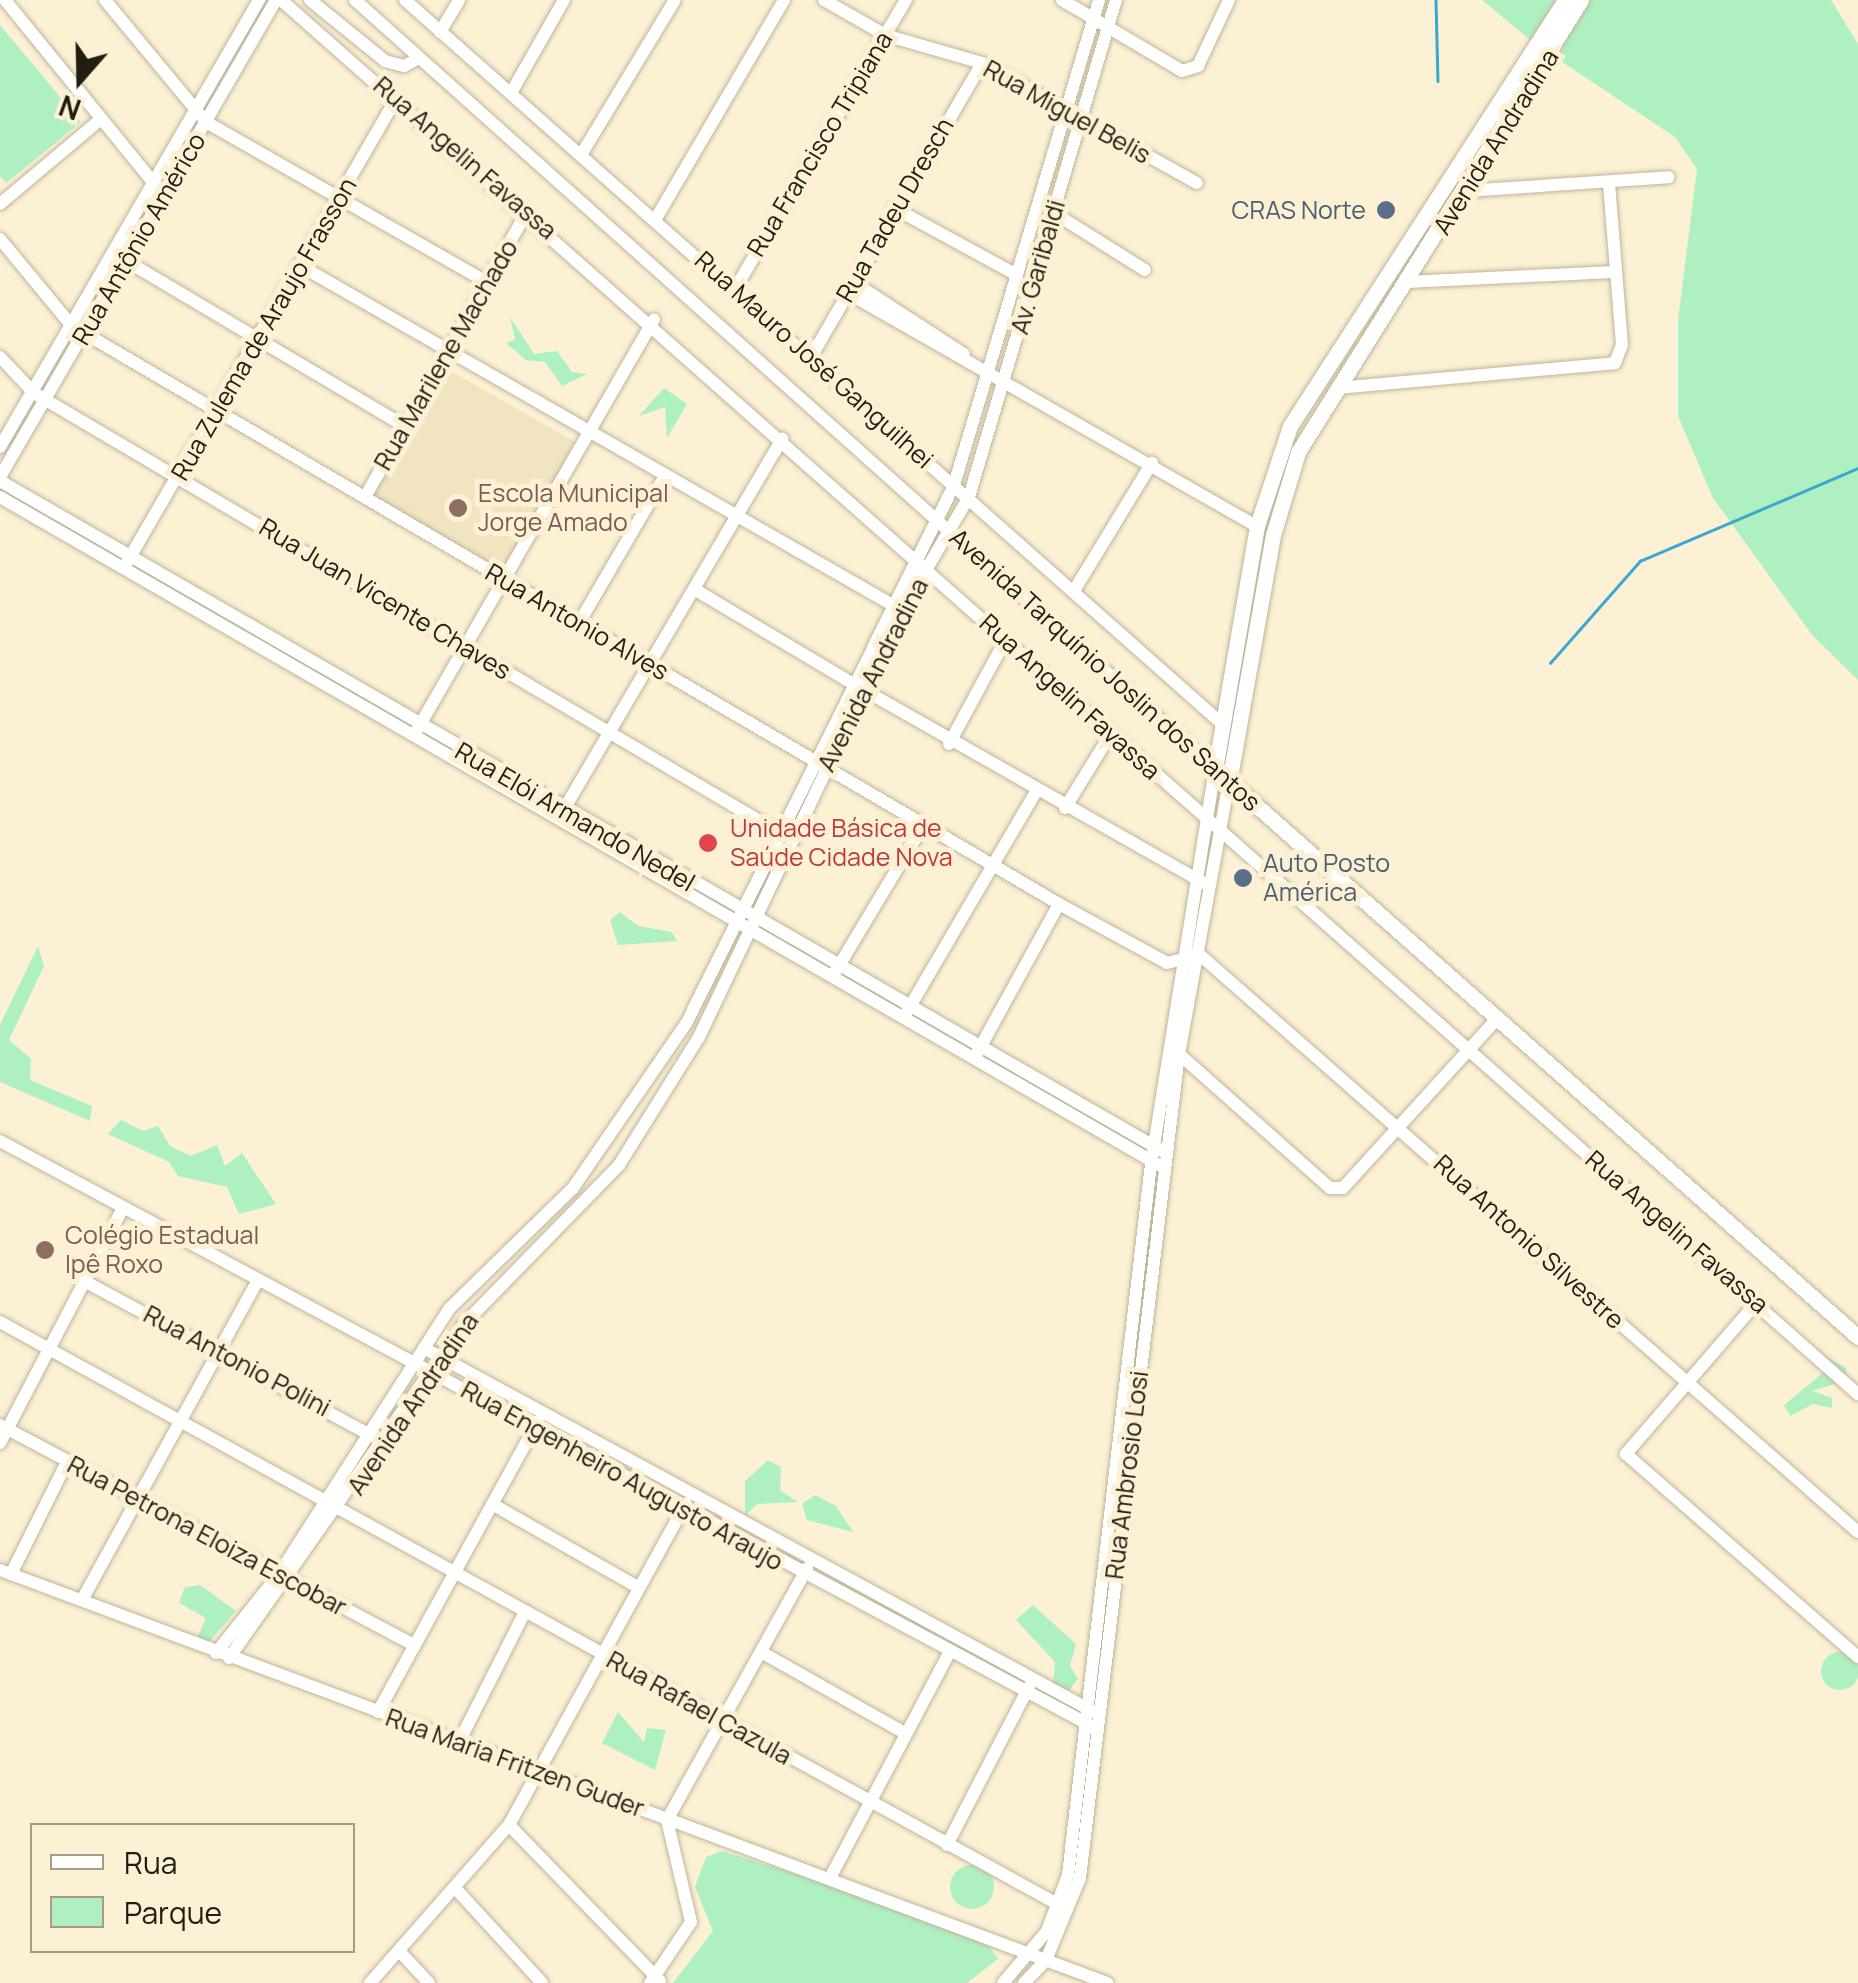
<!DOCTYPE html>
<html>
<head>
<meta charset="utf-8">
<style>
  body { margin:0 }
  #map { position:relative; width:1858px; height:1983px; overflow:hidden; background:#fcf1d5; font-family:Manrope,sans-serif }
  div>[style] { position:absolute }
  .built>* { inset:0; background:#f1e4c1 }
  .green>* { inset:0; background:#aff0c2 }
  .round { border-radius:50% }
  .stream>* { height:2.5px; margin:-1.25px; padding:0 1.25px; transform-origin:1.25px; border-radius:1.25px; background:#3da7cf }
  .roads { filter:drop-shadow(0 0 2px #bfb59a) drop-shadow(0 0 2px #bfb59a) }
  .minor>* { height:12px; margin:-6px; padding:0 6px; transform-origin:6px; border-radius:6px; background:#fff }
  .major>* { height:15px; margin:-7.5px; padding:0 7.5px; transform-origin:7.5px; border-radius:7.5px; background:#fff }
  .dots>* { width:28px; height:28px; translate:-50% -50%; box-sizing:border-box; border:5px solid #fcf1d5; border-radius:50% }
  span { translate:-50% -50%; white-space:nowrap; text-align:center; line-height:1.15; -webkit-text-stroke:10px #fcf1d5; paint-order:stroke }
  .street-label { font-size:25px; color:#211d13 }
  .service-label { font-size:25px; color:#4e5e75 }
  .right { translate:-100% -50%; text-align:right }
  .left { translate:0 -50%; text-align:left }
  .education-label { font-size:25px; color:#785e54 }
  .health-label { font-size:25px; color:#be3a42 }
  .legend { position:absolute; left:30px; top:1823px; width:325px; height:130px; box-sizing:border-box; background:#fcf1d5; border:2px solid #a49c87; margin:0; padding:12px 18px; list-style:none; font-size:30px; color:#211d13 }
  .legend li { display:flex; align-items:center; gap:20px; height:50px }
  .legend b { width:50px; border:2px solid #a49c87 }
  .north { position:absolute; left:30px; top:30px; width:100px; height:100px; -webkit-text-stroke:8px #fcf1d5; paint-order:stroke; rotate:200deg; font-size:28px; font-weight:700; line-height:40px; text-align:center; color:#211d13 }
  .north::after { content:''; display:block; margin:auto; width:35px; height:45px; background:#211d13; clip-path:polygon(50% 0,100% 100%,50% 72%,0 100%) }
</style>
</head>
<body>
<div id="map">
  <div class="built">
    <i style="clip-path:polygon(447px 369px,577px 443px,502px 570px,373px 496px)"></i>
  </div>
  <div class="green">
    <i style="clip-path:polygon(1482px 0,1565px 0,1540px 48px)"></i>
    <i style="clip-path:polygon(1582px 0,1831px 0,1858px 44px,1858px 680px,1812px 635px,1713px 498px,1678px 416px,1678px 320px,1697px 169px,1675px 137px,1553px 56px)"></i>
    <i style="clip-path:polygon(0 25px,81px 122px,6px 183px,0 176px)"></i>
    <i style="clip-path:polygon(510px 317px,534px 354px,557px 351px,572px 372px,587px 374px,562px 386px,545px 362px,526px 360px,506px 343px,515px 340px)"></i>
    <i style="clip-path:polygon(664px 388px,687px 404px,667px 438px,665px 407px,639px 416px)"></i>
    <i style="clip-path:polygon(620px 912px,638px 926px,672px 932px,677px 941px,618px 945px,610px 920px)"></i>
    <i style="clip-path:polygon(38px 946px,44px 966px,9px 1040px,31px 1059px,30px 1080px,92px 1106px,90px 1121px,0 1082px,0 1025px)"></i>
    <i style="clip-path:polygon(121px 1120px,143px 1131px,158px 1126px,170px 1146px,191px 1156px,217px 1145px,225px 1166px,242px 1153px,276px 1204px,239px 1214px,227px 1187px,178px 1176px,169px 1162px,108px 1134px)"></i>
    <i style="clip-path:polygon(1820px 1353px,1846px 1368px,1847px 1380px,1812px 1391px,1832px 1398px,1832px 1408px,1813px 1404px,1790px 1416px,1784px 1405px,1824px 1372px)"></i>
    <i style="clip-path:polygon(768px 1460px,781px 1467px,780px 1490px,798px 1502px,757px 1504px,745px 1516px,745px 1481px)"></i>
    <i style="clip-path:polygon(815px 1495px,836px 1506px,853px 1532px,807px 1520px,802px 1504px)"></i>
    <i style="clip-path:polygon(200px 1585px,236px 1611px,208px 1643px,198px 1636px,206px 1618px,179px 1603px,185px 1587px)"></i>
    <i style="clip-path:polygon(1033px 1605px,1076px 1644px,1070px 1666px,1078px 1679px,1068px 1692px,1053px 1686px,1055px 1662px,1016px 1620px)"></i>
    <i class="round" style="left:1821px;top:1652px;width:38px;height:38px"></i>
    <i style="clip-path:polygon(618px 1712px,644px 1742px,647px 1728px,666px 1730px,655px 1770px,602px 1743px)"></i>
    <i style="clip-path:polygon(722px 1851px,910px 1910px,988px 1945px,998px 1959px,967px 1983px,673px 1983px,713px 1931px,695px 1887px,706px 1857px)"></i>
    <i class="round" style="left:950px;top:1865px;width:44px;height:44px"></i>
  </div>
  <div class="stream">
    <i style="left:1436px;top:0;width:81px;rotate:88.6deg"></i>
    <i style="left:1550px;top:663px;width:136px;rotate:-48.6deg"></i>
    <i style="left:1640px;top:561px;width:237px;rotate:-23.1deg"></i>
  </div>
  <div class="roads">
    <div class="minor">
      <i style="left:5px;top:0;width:235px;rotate:50.9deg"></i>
      <i style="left:105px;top:0;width:158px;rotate:50.4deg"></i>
      <i style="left:206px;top:122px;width:322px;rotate:29.7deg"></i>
      <i style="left:281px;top:0;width:2105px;rotate:41.48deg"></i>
      <i style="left:310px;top:0;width:97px;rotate:39.1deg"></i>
      <i style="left:385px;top:61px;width:20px;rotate:15deg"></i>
      <i style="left:404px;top:66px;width:17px;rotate:-28deg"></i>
      <i style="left:355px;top:0;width:1154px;rotate:41.8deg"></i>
      <i style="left:1215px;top:769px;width:400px;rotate:99.2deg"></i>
      <i style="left:1151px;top:1164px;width:716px;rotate:96.66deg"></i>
      <i style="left:1068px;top:1875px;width:60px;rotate:110.6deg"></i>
      <i style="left:1047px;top:1931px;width:68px;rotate:130.2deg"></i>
      <i style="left:405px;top:0;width:1090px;rotate:41.54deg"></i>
      <i style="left:824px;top:0;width:70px;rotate:29.8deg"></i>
      <i style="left:885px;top:35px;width:101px;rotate:16.1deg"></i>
      <i style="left:982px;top:63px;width:246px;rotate:29.2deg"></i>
      <i style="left:1062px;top:0;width:139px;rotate:30.6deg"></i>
      <i style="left:1182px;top:71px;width:17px;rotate:-17deg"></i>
      <i style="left:1198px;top:66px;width:73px;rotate:-64.8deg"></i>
      <i style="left:440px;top:32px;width:37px;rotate:-59deg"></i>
      <i style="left:511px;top:93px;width:107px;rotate:-60.3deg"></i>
      <i style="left:581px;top:155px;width:181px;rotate:-58.8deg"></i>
      <i style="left:1466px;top:191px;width:203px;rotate:-3.9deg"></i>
      <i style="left:0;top:204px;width:132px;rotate:-40.1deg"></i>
      <i style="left:894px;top:208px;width:140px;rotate:28.6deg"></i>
      <i style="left:1054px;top:213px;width:107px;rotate:32.1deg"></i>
      <i style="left:655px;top:220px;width:255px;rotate:-59.6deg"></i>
      <i style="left:0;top:239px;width:113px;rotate:50.4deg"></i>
      <i style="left:72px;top:326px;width:1144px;rotate:30.35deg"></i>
      <i style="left:1059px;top:904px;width:123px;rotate:28.6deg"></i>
      <i style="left:1167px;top:963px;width:34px;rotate:-14deg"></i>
      <i style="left:123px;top:259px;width:327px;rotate:30.7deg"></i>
      <i style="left:299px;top:265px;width:682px;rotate:29.8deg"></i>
      <i style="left:853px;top:282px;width:132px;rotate:33deg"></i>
      <i style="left:1407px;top:282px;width:206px;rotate:-2.8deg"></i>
      <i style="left:735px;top:289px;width:336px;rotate:-59.4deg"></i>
      <i style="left:846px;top:292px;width:473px;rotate:29.7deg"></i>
      <i style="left:0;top:357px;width:50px;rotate:46.6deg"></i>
      <i style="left:34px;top:393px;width:864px;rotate:30.54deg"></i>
      <i style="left:811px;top:357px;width:340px;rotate:-59.8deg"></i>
      <i style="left:1337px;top:388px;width:279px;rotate:-5.1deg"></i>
      <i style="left:1615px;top:363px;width:19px;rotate:-69deg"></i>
      <i style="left:1622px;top:345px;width:163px;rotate:-94.6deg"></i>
      <i style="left:0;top:447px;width:517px;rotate:-59.91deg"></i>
      <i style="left:0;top:477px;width:551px;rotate:-59.95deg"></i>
      <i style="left:0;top:481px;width:1346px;rotate:29.96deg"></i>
      <i style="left:0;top:497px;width:1344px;rotate:29.96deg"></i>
      <i style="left:365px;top:497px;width:328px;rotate:-60.4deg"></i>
      <i style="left:126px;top:564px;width:538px;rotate:-59.86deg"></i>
      <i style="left:694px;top:589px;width:182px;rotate:30.8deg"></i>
      <i style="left:1075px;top:589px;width:148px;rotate:-58.6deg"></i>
      <i style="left:579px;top:623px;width:167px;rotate:-59.7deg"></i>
      <i style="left:864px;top:690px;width:392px;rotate:29.6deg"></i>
      <i style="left:417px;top:730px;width:474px;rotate:-60deg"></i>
      <i style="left:949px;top:744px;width:119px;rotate:-61.5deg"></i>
      <i style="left:1065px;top:808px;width:86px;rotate:-58.3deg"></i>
      <i style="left:560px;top:816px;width:438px;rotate:-59.5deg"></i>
      <i style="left:1200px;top:955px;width:875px;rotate:41.25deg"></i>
      <i style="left:834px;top:974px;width:173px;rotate:-59deg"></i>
      <i style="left:905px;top:1015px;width:257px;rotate:-59.6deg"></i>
      <i style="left:1179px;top:1054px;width:202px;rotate:41.6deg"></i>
      <i style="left:1330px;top:1188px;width:13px"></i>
      <i style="left:1343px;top:1188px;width:227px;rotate:-47.7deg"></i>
      <i style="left:976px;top:1055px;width:172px;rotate:-61.2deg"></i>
      <i style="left:0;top:1141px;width:1245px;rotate:28.19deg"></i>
      <i style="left:86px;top:1282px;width:327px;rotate:28.3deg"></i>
      <i style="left:1757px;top:1302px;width:201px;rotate:130.8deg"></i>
      <i style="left:1626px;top:1454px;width:308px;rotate:41.2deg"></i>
      <i style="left:0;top:1322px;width:1209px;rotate:28.83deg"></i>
      <i style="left:424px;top:1348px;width:762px;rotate:28.51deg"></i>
      <i style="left:0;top:1425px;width:470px;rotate:28deg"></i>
      <i style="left:0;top:1443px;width:263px;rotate:-62.4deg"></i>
      <i style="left:492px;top:1504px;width:166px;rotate:29.7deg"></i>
      <i style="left:0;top:1570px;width:1182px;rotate:20.46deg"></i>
      <i style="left:11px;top:1574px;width:125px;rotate:-63.4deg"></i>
      <i style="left:82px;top:1600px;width:362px;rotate:-61.2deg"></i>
      <i style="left:761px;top:1652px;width:163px;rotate:29.4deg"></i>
      <i style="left:216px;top:1653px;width:101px;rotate:-51.4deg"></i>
      <i style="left:279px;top:1574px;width:316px;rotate:-57.3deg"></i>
      <i style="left:450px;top:1308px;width:172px;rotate:-44.3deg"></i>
      <i style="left:573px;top:1188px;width:201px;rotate:-55.5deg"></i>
      <i style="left:687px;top:1022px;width:600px;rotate:-63.56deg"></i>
      <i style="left:954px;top:485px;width:506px;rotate:-73.35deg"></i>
      <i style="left:229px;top:1658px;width:408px;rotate:-54.9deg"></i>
      <i style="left:464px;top:1324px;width:222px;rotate:-45.7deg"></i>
      <i style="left:619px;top:1165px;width:151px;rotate:-58deg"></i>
      <i style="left:699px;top:1037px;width:474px;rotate:-64.5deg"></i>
      <i style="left:903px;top:609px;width:130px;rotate:-59.5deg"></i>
      <i style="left:969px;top:497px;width:518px;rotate:-73.52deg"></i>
      <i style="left:378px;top:1712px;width:332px;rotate:-61.2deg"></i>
      <i style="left:460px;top:1740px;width:144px;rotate:-63.1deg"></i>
      <i style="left:509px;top:1825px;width:217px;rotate:45.9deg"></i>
      <i style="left:947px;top:1845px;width:178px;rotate:-62.6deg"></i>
      <i style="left:830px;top:1878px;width:257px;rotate:-62.1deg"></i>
      <i style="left:456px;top:1889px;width:127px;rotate:47.5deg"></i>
      <i style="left:399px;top:1951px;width:44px;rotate:46.8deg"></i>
      <i style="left:370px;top:1983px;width:210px;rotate:-48.7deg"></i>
      <i style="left:509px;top:1825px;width:367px;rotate:-61.2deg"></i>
      <i style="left:650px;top:1983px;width:73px;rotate:-56.1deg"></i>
      <i style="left:691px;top:1922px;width:105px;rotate:-103.2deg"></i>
      <i style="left:667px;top:1820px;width:288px;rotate:-60.9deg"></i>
      <i style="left:1024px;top:1983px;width:32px;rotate:-46deg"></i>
      <i style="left:1046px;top:1960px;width:89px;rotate:-67.5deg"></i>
      <i style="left:1080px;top:1878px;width:830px;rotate:-83.15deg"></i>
      <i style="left:1179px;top:1054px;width:277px;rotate:-79.6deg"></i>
    </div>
    <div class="major">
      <i style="left:1565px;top:0;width:507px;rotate:122.84deg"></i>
      <i style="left:1290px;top:426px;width:105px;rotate:108.3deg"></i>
      <i style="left:1257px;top:526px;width:247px;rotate:99.8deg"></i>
      <i style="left:1215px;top:769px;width:858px;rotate:41.46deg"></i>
      <i style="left:1229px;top:782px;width:251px;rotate:-79.9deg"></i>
      <i style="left:1273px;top:535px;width:87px;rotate:-73.2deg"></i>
      <i style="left:1298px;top:452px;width:533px;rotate:-57.95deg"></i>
    </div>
  </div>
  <div class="dots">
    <i style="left:1386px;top:210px;background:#5c6f8a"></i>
    <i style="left:458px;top:508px;background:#8d6e63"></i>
    <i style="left:708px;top:843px;background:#e0444e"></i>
    <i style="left:1243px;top:878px;background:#5c6f8a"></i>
    <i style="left:45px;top:1250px;background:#8d6e63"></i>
  </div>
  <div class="street-label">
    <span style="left:1067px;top:112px;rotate:29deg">Rua Miguel Belis</span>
    <span style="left:1496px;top:142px;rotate:-58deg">Avenida Andradina</span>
    <span style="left:820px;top:144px;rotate:-59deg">Rua Francisco Tripiana</span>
    <span style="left:465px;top:158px;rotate:41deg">Rua Angelin Favassa</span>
    <span style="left:895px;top:210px;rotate:-60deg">Rua Tadeu Dresch</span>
    <span style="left:139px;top:239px;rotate:-60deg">Rua Antônio Américo</span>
    <span style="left:1038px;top:267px;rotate:-74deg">Av. Garibaldi</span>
    <span style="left:264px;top:329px;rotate:-60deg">Rua Zulema de Araujo Frasson</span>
    <span style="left:446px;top:355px;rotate:-60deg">Rua Marilene Machado</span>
    <span style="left:814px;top:360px;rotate:42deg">Rua Mauro José Ganguilhei</span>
    <span style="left:385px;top:599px;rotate:31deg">Rua Juan Vicente Chaves</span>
    <span style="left:577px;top:622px;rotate:30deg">Rua Antonio Alves</span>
    <span style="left:1105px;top:670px;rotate:42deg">Avenida Tarquínio Joslin dos Santos</span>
    <span style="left:873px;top:675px;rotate:-63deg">Avenida Andradina</span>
    <span style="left:1070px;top:697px;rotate:42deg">Rua Angelin Favassa</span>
    <span style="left:575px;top:817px;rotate:30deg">Rua Elói Armando Nedel</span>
    <span style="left:1677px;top:1232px;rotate:41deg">Rua Angelin Favassa</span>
    <span style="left:1529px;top:1242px;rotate:42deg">Rua Antonio Silvestre</span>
    <span style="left:237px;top:1361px;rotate:28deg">Rua Antonio Polini</span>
    <span style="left:413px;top:1404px;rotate:-56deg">Avenida Andradina</span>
    <span style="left:1127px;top:1475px;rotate:-83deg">Rua Ambrosio Losi</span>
    <span style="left:622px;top:1476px;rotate:29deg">Rua Engenheiro Augusto Araujo</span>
    <span style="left:207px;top:1536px;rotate:28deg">Rua Petrona Eloiza Escobar</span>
    <span style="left:699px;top:1708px;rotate:29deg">Rua Rafael Cazula</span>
    <span style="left:515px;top:1763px;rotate:20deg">Rua Maria Fritzen Guder</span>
  </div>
  <div class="service-label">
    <span class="right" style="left:1366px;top:210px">CRAS Norte</span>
    <span class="left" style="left:1263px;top:878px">Auto Posto<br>América</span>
  </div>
  <div class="education-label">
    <span class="left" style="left:478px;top:508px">Escola Municipal<br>Jorge Amado</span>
    <span class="left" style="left:65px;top:1250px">Colégio Estadual<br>Ipê Roxo</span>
  </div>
  <div class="health-label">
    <span class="left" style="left:730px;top:843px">Unidade Básica de<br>Saúde Cidade Nova</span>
  </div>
  <ul class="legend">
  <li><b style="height:12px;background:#fff"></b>Rua</li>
  <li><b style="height:28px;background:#aff0c2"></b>Parque</li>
  </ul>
  <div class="north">N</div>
</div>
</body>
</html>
